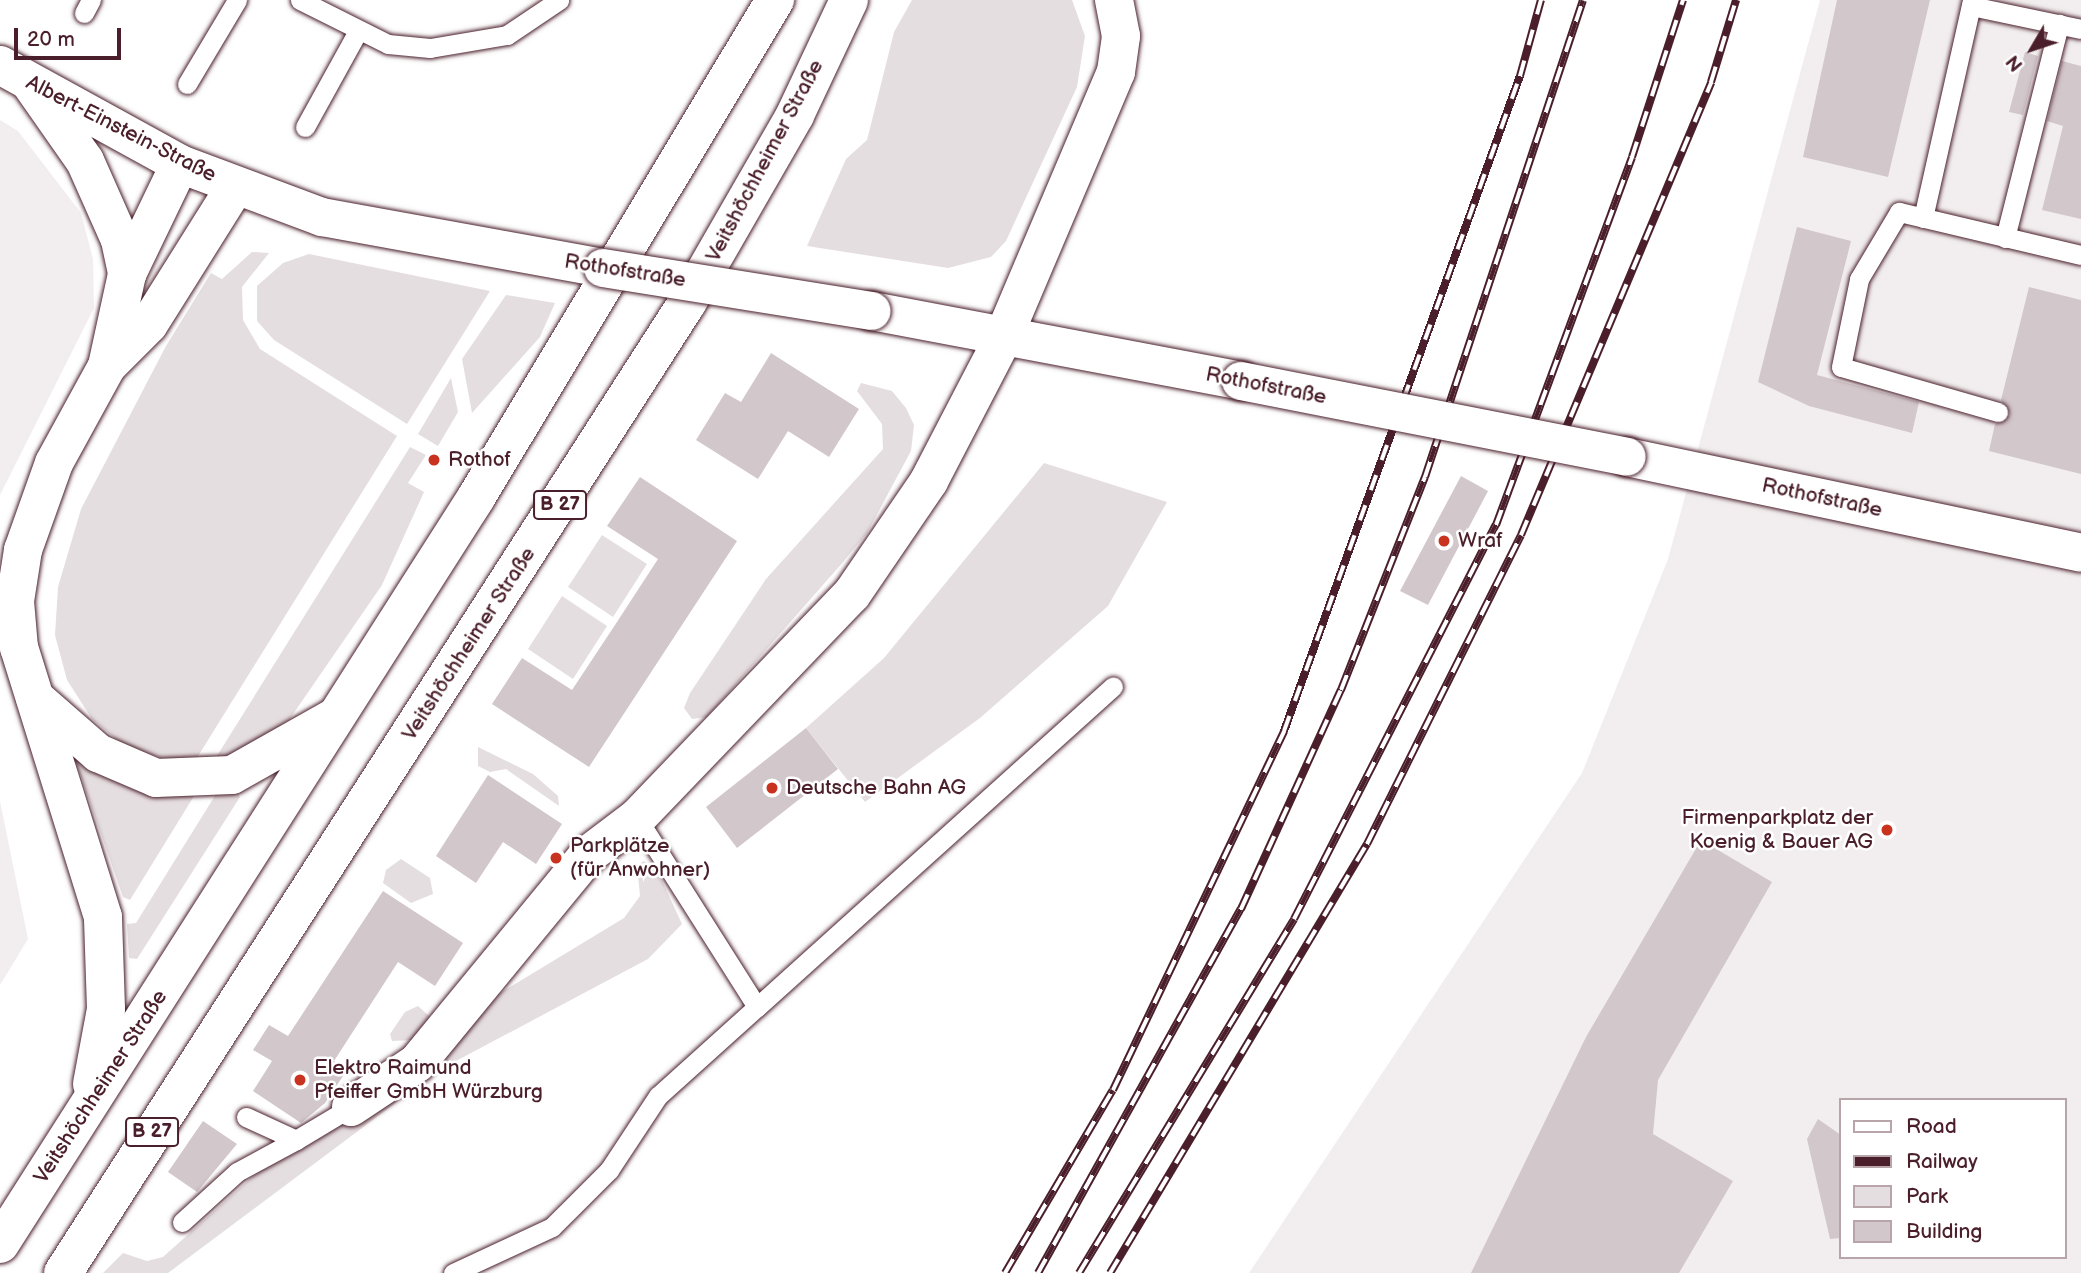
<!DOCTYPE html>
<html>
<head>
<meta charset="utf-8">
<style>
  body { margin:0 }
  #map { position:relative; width:2081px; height:1273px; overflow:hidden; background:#fff; font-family:"Balsamiq Sans",sans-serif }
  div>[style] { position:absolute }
  .built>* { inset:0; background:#f2eeef }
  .green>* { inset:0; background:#e5dee0 }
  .building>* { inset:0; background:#d2c7cb }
  .roads { filter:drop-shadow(0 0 2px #4a1f2b) drop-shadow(0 0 2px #4a1f2b) }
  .service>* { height:19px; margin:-9.5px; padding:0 9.5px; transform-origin:9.5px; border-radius:9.5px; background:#fff }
  .minor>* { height:38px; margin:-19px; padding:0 19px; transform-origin:19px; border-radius:19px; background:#fff }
  .tertiary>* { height:38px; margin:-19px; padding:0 19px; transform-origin:19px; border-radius:19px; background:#fff }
  .secondary>* { height:38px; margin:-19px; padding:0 19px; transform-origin:19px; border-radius:19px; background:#fff }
  .trunk>* { height:38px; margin:-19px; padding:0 19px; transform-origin:19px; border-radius:19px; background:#fff }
  .rail>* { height:8px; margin-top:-4px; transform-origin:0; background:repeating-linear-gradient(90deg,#fff 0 16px,#4a1f2b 0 32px); box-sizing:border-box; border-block:2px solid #4a1f2b }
  .bridges { filter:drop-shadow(0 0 2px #4a1f2b) drop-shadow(0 0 2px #4a1f2b) }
  .secondary-bridge>* { height:38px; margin:-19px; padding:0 19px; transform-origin:19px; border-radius:19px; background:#fff }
  .dots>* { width:19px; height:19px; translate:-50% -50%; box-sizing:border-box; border:4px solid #fff; border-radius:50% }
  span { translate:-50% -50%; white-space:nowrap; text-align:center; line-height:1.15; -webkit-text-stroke:5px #fff; paint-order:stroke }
  .shield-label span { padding:2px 5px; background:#fff; border:2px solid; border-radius:5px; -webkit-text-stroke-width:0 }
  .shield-label { font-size:19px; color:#4a1f2b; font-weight:700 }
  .street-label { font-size:21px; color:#4a1f2b }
  .poi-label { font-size:21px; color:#4a1f2b }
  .left { translate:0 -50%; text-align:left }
  .right { translate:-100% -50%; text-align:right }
  .legend { position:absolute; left:1839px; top:1098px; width:228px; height:161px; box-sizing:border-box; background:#fff; border:2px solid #b7a5aa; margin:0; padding:9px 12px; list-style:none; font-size:21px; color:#4a1f2b }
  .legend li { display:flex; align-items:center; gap:14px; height:35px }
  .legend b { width:35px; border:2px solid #b7a5aa }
  .north { position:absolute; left:1997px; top:14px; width:70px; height:70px; -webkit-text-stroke:5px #fff; paint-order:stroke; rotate:231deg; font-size:19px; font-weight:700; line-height:28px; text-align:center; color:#4a1f2b }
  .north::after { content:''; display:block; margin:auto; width:24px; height:32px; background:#4a1f2b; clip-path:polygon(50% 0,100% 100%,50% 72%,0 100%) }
  .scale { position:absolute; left:14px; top:28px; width:107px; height:32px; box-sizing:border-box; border:4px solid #4a1f2b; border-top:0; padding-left:9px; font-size:21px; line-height:24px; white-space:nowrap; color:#4a1f2b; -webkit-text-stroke:5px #fff; paint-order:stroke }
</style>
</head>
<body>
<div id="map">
  <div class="built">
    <i style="clip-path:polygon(evenodd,1820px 0,2081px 0,2081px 1273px,1249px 1273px,1582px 773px,1668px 559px,1820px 0,1841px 1100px,2065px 1100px,2065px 1257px,1841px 1257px,1841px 1100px)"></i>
    <i style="clip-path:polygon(0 120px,18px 131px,81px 213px,93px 259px,94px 308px,0 495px)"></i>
    <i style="clip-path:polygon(0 801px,28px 939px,0 985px)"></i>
  </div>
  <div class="green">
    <i style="clip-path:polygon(912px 0,1072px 0,1085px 36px,1077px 87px,1006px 241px,991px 257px,948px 268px,807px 246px,846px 159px,867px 140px,894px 32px)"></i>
    <i style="clip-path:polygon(252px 252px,269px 253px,242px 287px,243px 320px,260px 349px,397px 436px,195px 761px,169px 760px,125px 746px,92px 719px,67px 680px,55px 635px,58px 587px,81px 509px,166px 346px,211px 273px,222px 279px)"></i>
    <i style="clip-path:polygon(309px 254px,490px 291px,407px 424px,274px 340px,257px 321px,257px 286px,283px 263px)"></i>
    <i style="clip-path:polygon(506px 295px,555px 303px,540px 337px,472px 413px,462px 359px)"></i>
    <i style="clip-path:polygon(451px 378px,458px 412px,438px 446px,418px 434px)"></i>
    <i style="clip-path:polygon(861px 383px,892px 391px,906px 408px,914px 425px,911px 451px,867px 533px,844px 561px,707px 717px,692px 719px,684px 708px,690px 693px,766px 579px,883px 449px,882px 424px,857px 391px)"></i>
    <i style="clip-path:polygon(410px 447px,426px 455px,408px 483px,424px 492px,382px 585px,289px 720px,241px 753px,215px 759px)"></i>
    <i style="clip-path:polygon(1044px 463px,1167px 502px,1108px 606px,980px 718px,865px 802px,806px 728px,884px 658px)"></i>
    <i style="clip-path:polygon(602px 535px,647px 564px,613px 617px,568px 587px)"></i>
    <i style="clip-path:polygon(562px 596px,607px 626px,573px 679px,528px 649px)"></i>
    <i style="clip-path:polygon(478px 747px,533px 774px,558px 796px,559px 806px,506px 769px,490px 772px,478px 766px)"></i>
    <i style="clip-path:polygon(75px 759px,171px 795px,194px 796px,130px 900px,123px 897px)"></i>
    <i style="clip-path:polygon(237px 792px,240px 797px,137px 959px,129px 958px,127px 924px,136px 923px,216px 794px)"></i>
    <i style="clip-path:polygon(401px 859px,430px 878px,433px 894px,411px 903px,383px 883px,386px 870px)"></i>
    <i style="clip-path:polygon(644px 861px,657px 870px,682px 924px,648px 959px,441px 1069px,168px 1273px,103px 1273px,123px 1253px,147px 1261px,163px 1257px,260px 1170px,477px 1007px,624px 918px,640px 896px,637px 865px)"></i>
    <i style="clip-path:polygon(418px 1006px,430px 1017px,414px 1040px,392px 1041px,390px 1034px,405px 1012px)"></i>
  </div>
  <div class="building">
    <i style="clip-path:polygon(1837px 0,1930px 0,1888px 177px,1803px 157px)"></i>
    <i style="clip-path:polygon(2025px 52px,2038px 56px,2023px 115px,2009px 112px)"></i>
    <i style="clip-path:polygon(2062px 61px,2081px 66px,2081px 219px,2042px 210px,2063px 126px,2047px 121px)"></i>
    <i style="clip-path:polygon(1797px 227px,1851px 241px,1817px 375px,1919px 402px,1912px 433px,1809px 406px,1758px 382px)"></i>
    <i style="clip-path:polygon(2029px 287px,2081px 300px,2081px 474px,1989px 451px,1995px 424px,2010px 415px,2001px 400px)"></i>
    <i style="clip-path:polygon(771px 353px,859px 409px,829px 457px,788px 431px,758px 479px,696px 440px,725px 393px,741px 402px)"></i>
    <i style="clip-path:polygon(1461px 476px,1488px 491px,1428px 605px,1400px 591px)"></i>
    <i style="clip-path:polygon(640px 477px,737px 541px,589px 767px,492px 704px,522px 658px,572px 690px,615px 625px,658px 559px,607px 526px)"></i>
    <i style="clip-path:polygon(806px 728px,838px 769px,737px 848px,706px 807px)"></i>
    <i style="clip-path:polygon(488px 775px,562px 824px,536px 864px,503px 842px,476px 883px,436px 856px)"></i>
    <i style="clip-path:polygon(1701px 840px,1772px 882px,1658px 1080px,1653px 1134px,1733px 1181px,1679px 1273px,1471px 1273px,1586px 1037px)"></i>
    <i style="clip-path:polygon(383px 891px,463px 943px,435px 986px,398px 962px,334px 1061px,347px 1070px,325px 1103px,301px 1123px,253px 1091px,272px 1061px,253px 1050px,269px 1025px,288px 1036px)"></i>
    <i style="clip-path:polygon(1818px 1119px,1841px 1135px,1841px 1238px,1830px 1239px,1807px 1139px)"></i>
    <i style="clip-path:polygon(203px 1121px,237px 1144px,197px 1192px,168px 1172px)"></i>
  </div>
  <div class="roads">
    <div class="service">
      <i style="left:300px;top:0;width:98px;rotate:26.6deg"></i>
      <i style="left:388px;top:44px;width:42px;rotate:5.4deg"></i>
      <i style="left:430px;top:48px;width:78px;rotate:-9.6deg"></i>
      <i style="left:507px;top:35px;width:63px;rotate:-33.9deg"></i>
      <i style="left:1971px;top:6px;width:112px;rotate:11.8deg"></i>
      <i style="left:84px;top:13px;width:15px;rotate:-62deg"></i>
      <i style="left:187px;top:84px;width:98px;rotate:-59.2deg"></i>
      <i style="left:305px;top:127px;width:110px;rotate:-61.1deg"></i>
      <i style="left:1923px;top:218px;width:223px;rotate:-77.3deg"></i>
      <i style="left:2005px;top:238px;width:221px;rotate:-75.8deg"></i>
      <i style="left:1998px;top:412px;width:163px;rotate:-164deg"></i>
      <i style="left:1841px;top:367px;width:90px;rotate:-78.4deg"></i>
      <i style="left:1859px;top:279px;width:78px;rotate:-59.2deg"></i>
      <i style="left:1899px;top:212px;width:187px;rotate:13.3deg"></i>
      <i style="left:757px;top:1007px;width:479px;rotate:-42deg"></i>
      <i style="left:246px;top:1117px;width:55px;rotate:24.7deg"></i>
      <i style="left:296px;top:1140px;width:64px;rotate:-31deg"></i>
      <i style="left:182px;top:1222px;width:74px;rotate:-42.3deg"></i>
      <i style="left:237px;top:1172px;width:67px;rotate:-28.5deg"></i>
      <i style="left:453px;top:1273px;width:109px;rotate:-24.9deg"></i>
      <i style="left:552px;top:1227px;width:81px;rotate:-45deg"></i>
      <i style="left:609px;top:1170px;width:89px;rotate:-56.5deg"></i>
      <i style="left:658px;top:1096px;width:133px;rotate:-42deg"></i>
      <i style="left:757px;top:1007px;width:224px;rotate:-122.4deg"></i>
    </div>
    <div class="minor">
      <i style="left:351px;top:1107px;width:79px;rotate:-33.7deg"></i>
      <i style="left:417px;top:1063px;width:269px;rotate:-50.6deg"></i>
      <i style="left:588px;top:855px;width:61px;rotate:-37.1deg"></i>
      <i style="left:637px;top:818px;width:310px;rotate:-46.2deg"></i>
      <i style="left:852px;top:594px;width:137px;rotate:-55.7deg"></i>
      <i style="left:929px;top:481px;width:161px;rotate:-62.6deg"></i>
    </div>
    <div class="tertiary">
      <i style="left:0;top:65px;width:205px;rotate:28.8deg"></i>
    </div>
    <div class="secondary">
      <i style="left:180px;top:164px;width:152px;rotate:20.5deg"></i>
      <i style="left:322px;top:217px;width:286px;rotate:10.3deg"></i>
      <i style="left:872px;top:311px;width:376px;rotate:10.7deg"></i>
      <i style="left:1627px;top:457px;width:464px;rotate:11.9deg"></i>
    </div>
    <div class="trunk">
      <i style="left:31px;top:84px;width:94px;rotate:55deg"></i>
      <i style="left:85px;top:161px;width:86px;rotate:66.1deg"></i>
      <i style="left:120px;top:240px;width:35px;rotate:78deg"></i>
      <i style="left:1003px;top:338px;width:289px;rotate:-67deg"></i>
      <i style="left:1116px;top:72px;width:36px;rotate:-82deg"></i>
      <i style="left:1121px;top:36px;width:37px;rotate:-101deg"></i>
      <i style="left:107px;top:366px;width:94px;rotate:-77.7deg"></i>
      <i style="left:127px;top:274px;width:122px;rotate:-64.3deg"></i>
      <i style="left:35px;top:698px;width:84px;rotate:41.1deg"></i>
      <i style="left:98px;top:753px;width:63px;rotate:23.3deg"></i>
      <i style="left:156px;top:778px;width:76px;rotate:-2.3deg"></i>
      <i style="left:232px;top:775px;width:116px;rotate:-29.4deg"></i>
      <i style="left:92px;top:1084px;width:76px;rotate:-79.4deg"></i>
      <i style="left:106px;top:1009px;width:92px;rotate:-91.9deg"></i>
      <i style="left:103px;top:917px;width:282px;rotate:-107.3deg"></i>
      <i style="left:19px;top:648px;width:47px;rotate:-94.9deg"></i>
      <i style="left:15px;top:601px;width:52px;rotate:-81.1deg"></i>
      <i style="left:23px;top:550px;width:92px;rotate:-70.4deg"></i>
      <i style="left:54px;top:463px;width:111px;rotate:-61.3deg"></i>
      <i style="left:107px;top:366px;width:59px;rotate:-45deg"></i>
      <i style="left:149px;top:324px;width:162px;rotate:-57.9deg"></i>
      <i style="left:0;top:1244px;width:887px;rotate:-57.47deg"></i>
      <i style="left:477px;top:496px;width:579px;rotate:-59deg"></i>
      <i style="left:63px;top:1273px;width:1153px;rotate:-57.25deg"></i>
      <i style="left:687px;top:303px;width:217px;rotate:-60.1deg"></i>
      <i style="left:795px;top:115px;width:127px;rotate:-64.8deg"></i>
    </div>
  </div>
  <div class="rail">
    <i style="left:1005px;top:1273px;width:212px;rotate:-59.5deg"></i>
    <i style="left:1113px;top:1090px;width:398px;rotate:-64.5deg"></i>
    <i style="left:1284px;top:731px;width:696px;rotate:-70.19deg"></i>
    <i style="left:1520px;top:76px;width:79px;rotate:-74.6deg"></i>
    <i style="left:1038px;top:1273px;width:417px;rotate:-60.9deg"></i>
    <i style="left:1241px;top:909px;width:241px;rotate:-65.5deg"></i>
    <i style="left:1341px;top:690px;width:229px;rotate:-68.5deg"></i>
    <i style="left:1425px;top:477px;width:502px;rotate:-71.67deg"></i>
    <i style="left:1079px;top:1273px;width:414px;rotate:-58.7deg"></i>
    <i style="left:1294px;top:919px;width:443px;rotate:-62.9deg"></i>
    <i style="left:1496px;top:525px;width:392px;rotate:-69.7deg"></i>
    <i style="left:1632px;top:157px;width:165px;rotate:-72deg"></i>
    <i style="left:1110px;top:1273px;width:500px;rotate:-59.08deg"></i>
    <i style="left:1367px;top:844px;width:345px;rotate:-63.5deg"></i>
    <i style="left:1521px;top:535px;width:491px;rotate:-67.2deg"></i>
    <i style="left:1711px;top:82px;width:86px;rotate:-73deg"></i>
  </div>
  <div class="bridges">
    <div class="secondary-bridge">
      <i style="left:603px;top:268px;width:272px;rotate:9.1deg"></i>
      <i style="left:1241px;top:381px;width:393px;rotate:11.1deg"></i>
    </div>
  </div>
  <div class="dots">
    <i style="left:434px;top:460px;background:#c8321e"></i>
    <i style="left:1444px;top:541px;background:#c8321e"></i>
    <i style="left:772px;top:788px;background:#c8321e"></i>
    <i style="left:1887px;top:830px;background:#c8321e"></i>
    <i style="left:556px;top:858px;background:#c8321e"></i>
    <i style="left:300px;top:1080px;background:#c8321e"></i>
  </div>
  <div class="shield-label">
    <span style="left:560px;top:505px">B 27</span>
    <span style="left:152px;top:1132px">B 27</span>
  </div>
  <div class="street-label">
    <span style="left:121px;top:129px;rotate:27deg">Albert-Einstein-Straße</span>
    <span style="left:765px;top:161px;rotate:-62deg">Veitshöchheimer Straße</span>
    <span style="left:625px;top:271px;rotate:9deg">Rothofstraße</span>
    <span style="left:1266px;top:386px;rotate:11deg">Rothofstraße</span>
    <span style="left:1822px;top:498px;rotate:12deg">Rothofstraße</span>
    <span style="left:469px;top:644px;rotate:-57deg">Veitshöchheimer Straße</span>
    <span style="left:101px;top:1087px;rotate:-57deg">Veitshöchheimer Straße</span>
  </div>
  <div class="poi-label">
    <span class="left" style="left:448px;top:460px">Rothof</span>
    <span class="left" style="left:1458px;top:541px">Wraf</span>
    <span class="left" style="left:786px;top:788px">Deutsche Bahn AG</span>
    <span class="right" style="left:1873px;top:830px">Firmenparkplatz der<br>Koenig &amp; Bauer AG</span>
    <span class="left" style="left:570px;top:858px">Parkplätze<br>(für Anwohner)</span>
    <span class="left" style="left:314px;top:1080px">Elektro Raimund<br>Pfeiffer GmbH Würzburg</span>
  </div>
  <ul class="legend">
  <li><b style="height:9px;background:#fff"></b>Road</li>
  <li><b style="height:9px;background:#4a1f2b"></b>Railway</li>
  <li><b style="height:19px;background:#e5dee0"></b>Park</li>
  <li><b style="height:19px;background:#d2c7cb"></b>Building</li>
  </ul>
  <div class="north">N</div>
  <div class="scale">20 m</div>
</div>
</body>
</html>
